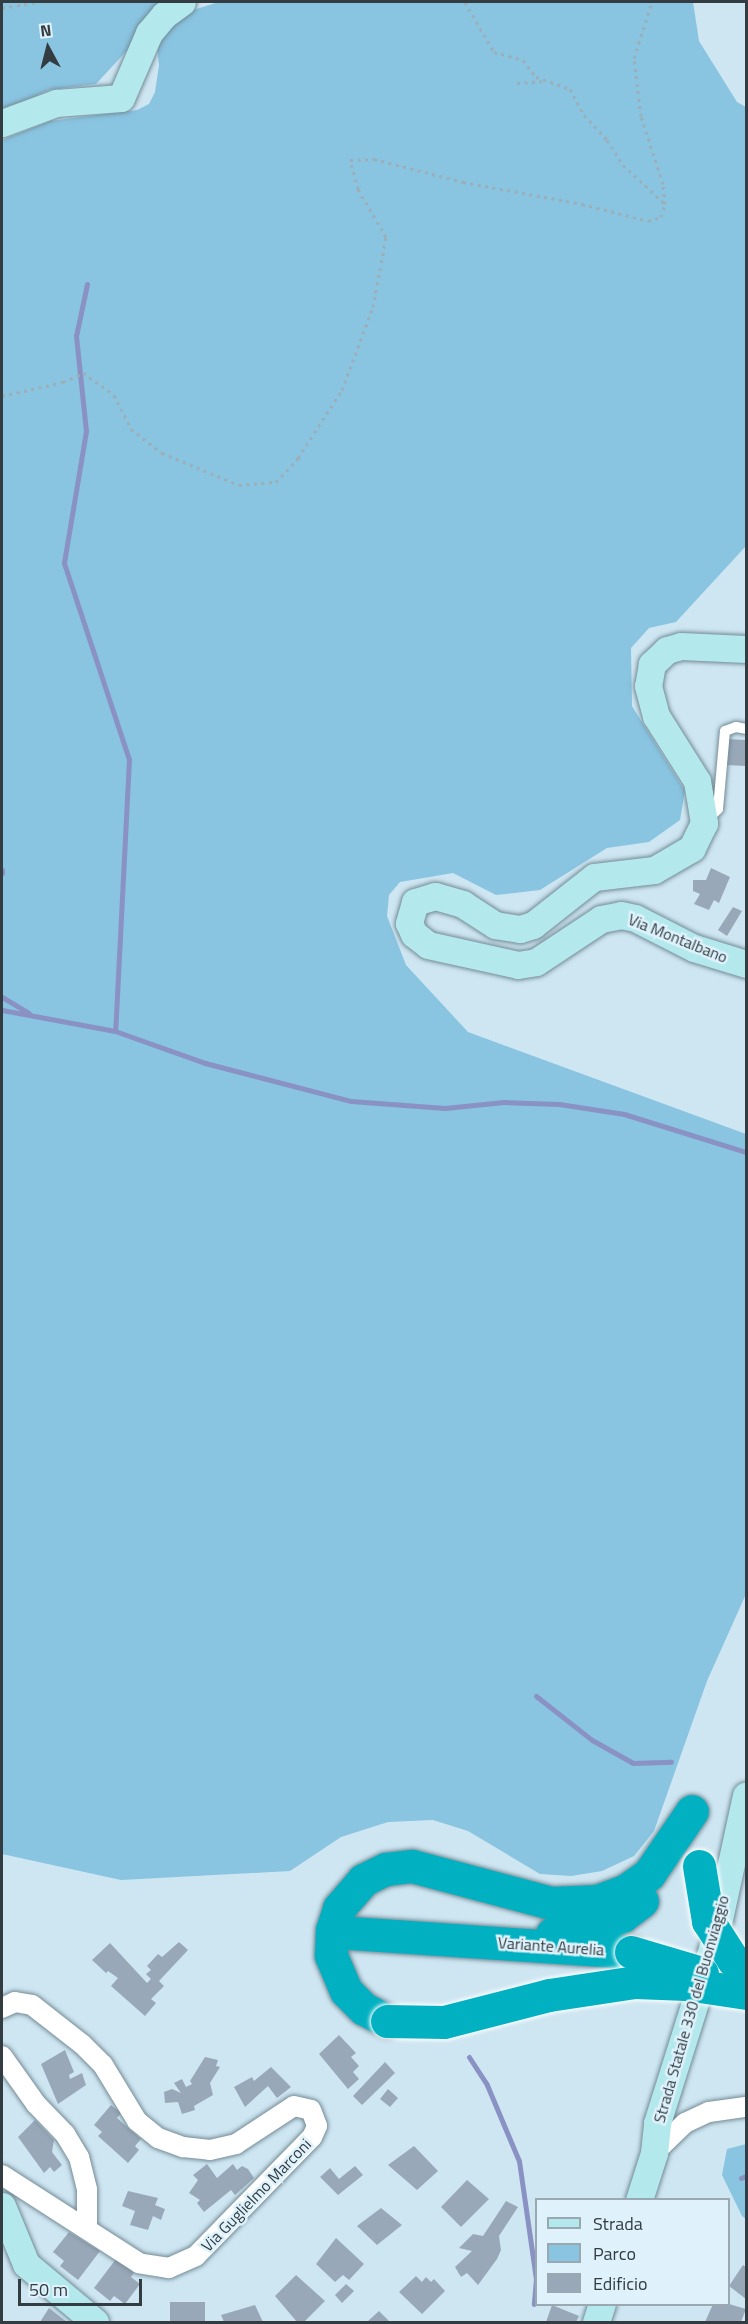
<!DOCTYPE html>
<html>
<head>
<meta charset="utf-8">
<style>
  body { margin:0 }
  #map { position:relative; width:748px; height:2324px; overflow:hidden; background:#cee6f2; font-family:"Titillium Web",sans-serif }
  div>[style] { position:absolute }
  .green>* { inset:0; background:#89c4e1 }
  .stream>* { height:5px; margin:-2.5px; padding:0 2.5px; transform-origin:2.5px; border-radius:2.5px; background:#8992c3 }
  .building>* { inset:0; background:#99a8b9 }
  .path>* { height:3px; margin-top:-1.5px; transform-origin:0; background:repeating-linear-gradient(90deg,#9bafb8 0 3px,transparent 0 7.5px) }
  .roads { filter:drop-shadow(0 0 2px #748b96) drop-shadow(0 0 2px #748b96) }
  .lane>* { height:10px; margin:-5px; padding:0 5px; transform-origin:5px; border-radius:5px; background:#fff }
  .street>* { height:20px; margin:-10px; padding:0 10px; transform-origin:10px; border-radius:10px; background:#fff }
  .secondary>* { height:27px; margin:-13.5px; padding:0 13.5px; transform-origin:13.5px; border-radius:13.5px; background:#b3e8ec }
  .highway>* { height:33px; margin:-16.5px; padding:0 16.5px; transform-origin:16.5px; border-radius:16.5px; background:#02b1c1 }
  .bridges { filter:drop-shadow(0 0 2px #fff) drop-shadow(0 0 2px #fff) }
  .highway-bridge>* { height:33px; margin:-16.5px; padding:0 16.5px; transform-origin:16.5px; border-radius:16.5px; background:#02b1c1 }
  span { translate:-50% -50%; white-space:nowrap; text-align:center; line-height:1.15; -webkit-text-stroke:5px #dff2fc; paint-order:stroke }
  .street-label { font-size:16px; color:#323c41 }
  .frame { position:absolute; inset:0; border:3px solid #323c41; pointer-events:none }
  .legend { position:absolute; left:535px; top:2198px; width:195px; height:108px; box-sizing:border-box; background:#dff2fc; border:2px solid #9aa9b1; margin:0; padding:8px 10px; list-style:none; font-size:18px; color:#323c41 }
  .legend li { display:flex; align-items:center; gap:12px; height:30px }
  .legend b { width:30px; border:2px solid #9aa9b1 }
  .north { position:absolute; left:18px; top:18px; width:60px; height:60px; -webkit-text-stroke:4px #dff2fc; paint-order:stroke; rotate:353deg; font-size:16px; font-weight:700; line-height:24px; text-align:center; color:#323c41 }
  .north::after { content:''; display:block; margin:auto; width:21px; height:27px; background:#323c41; clip-path:polygon(50% 0,100% 100%,50% 72%,0 100%) }
  .scale { position:absolute; left:18px; top:2279px; width:124px; height:27px; box-sizing:border-box; border:3px solid #323c41; border-top:0; padding-left:8px; font-size:18px; line-height:21px; white-space:nowrap; color:#323c41; -webkit-text-stroke:4px #dff2fc; paint-order:stroke }
</style>
</head>
<body>
<div id="map">
  <div class="green">
    <i style="clip-path:polygon(2px 2px,160px 2px,136px 31px,133px 44px,96px 84px,49px 90px,2px 112px)"></i>
    <i style="clip-path:polygon(219px 2px,693px 2px,699px 41px,737px 102px,746px 107px,746px 546px,676px 622px,649px 628px,631px 648px,632px 706px,685px 791px,680px 820px,649px 842px,607px 848px,540px 890px,496px 895px,453px 873px,400px 882px,389px 895px,387px 916px,406px 965px,468px 1032px,746px 1134px,746px 1594px,707px 1681px,654px 1831px,634px 1856px,602px 1871px,571px 1876px,540px 1874px,468px 1831px,433px 1820px,388px 1822px,341px 1837px,290px 1871px,121px 1880px,2px 1854px,2px 140px,50px 121px,137px 110px,149px 104px,155px 92px,159px 65px,157px 47px,162px 34px,183px 13px)"></i>
    <i style="clip-path:polygon(746px 2144px,746px 2219px,742px 2216px,722px 2175px,727px 2149px)"></i>
  </div>
  <div class="stream">
    <i style="left:87px;top:284px;width:53px;rotate:101.9deg"></i>
    <i style="left:76px;top:336px;width:96px;rotate:84deg"></i>
    <i style="left:86px;top:431px;width:134px;rotate:99.5deg"></i>
    <i style="left:64px;top:563px;width:206px;rotate:71.7deg"></i>
    <i style="left:129px;top:759px;width:272px;rotate:92.9deg"></i>
    <i style="left:2px;top:870px;width:3px;rotate:90deg"></i>
    <i style="left:2px;top:997px;width:31px;rotate:31deg"></i>
    <i style="left:2px;top:1010px;width:115px;rotate:10.5deg"></i>
    <i style="left:115px;top:1031px;width:96px;rotate:19.6deg"></i>
    <i style="left:205px;top:1063px;width:151px;rotate:14.6deg"></i>
    <i style="left:351px;top:1101px;width:94px;rotate:4.3deg"></i>
    <i style="left:445px;top:1108px;width:59px;rotate:-5.8deg"></i>
    <i style="left:504px;top:1102px;width:55px;rotate:2.1deg"></i>
    <i style="left:559px;top:1104px;width:66px;rotate:8.7deg"></i>
    <i style="left:624px;top:1114px;width:128px;rotate:17.3deg"></i>
    <i style="left:536px;top:1696px;width:71px;rotate:38.2deg"></i>
    <i style="left:592px;top:1740px;width:47px;rotate:29.3deg"></i>
    <i style="left:633px;top:1763px;width:38px;rotate:-2deg"></i>
    <i style="left:469px;top:2057px;width:33px;rotate:57deg"></i>
    <i style="left:487px;top:2085px;width:82px;rotate:67.2deg"></i>
    <i style="left:519px;top:2161px;width:119px;rotate:81.8deg"></i>
    <i style="left:536px;top:2279px;width:25px;rotate:95deg"></i>
    <i style="left:741px;top:2178px;width:5px;rotate:-22deg"></i>
  </div>
  <div class="building">
    <i style="clip-path:polygon(727px 739px,746px 740px,746px 766px,726px 765px)"></i>
    <i style="clip-path:polygon(711px 868px,730px 877px,719px 903px,714px 900px,709px 910px,694px 904px,700px 894px,693px 891px,693px 880px,706px 880px)"></i>
    <i style="clip-path:polygon(733px 907px,742px 911px,727px 936px,718px 930px)"></i>
    <i style="clip-path:polygon(179px 1942px,188px 1950px,159px 1981px,164px 1986px,151px 1999px,156px 2003px,145px 2016px,111px 1986px,118px 1978px,108px 1971px,106px 1973px,92px 1960px,110px 1943px,147px 1983px,151px 1979px,146px 1974px,151px 1970px,147px 1966px,158px 1954px,162px 1957px)"></i>
    <i style="clip-path:polygon(339px 2035px,356px 2053px,351px 2057px,359px 2066px,353px 2072px,359px 2079px,348px 2089px,319px 2054px)"></i>
    <i style="clip-path:polygon(65px 2050px,74px 2072px,69px 2075px,70px 2079px,82px 2073px,86px 2085px,58px 2104px,41px 2064px)"></i>
    <i style="clip-path:polygon(205px 2057px,218px 2060px,216px 2066px,220px 2067px,210px 2083px,213px 2095px,194px 2106px,195px 2110px,182px 2114px,178px 2102px,165px 2103px,164px 2092px,172px 2089px,181px 2093px,174px 2083px,182px 2079px,186px 2087px,192px 2084px,190px 2081px)"></i>
    <i style="clip-path:polygon(385px 2062px,395px 2073px,362px 2105px,353px 2096px)"></i>
    <i style="clip-path:polygon(271px 2067px,291px 2087px,277px 2098px,268px 2086px,245px 2107px,234px 2087px,252px 2077px,254px 2081px)"></i>
    <i style="clip-path:polygon(388px 2089px,398px 2098px,390px 2107px,380px 2099px)"></i>
    <i style="clip-path:polygon(111px 2105px,121px 2113px,117px 2118px,141px 2139px,135px 2146px,139px 2150px,128px 2163px,98px 2136px,102px 2132px,94px 2125px)"></i>
    <i style="clip-path:polygon(35px 2120px,54px 2140px,52px 2152px,62px 2165px,54px 2172px,50px 2167px,44px 2173px,18px 2137px)"></i>
    <i style="clip-path:polygon(414px 2146px,438px 2171px,417px 2190px,388px 2165px)"></i>
    <i style="clip-path:polygon(207px 2164px,217px 2178px,233px 2164px,237px 2170px,242px 2166px,248px 2169px,254px 2178px,235px 2195px,231px 2190px,204px 2212px,197px 2203px,200px 2200px,189px 2193px,198px 2180px,193px 2175px)"></i>
    <i style="clip-path:polygon(355px 2166px,363px 2175px,338px 2195px,320px 2177px,330px 2168px,339px 2179px)"></i>
    <i style="clip-path:polygon(467px 2180px,489px 2199px,461px 2227px,441px 2207px)"></i>
    <i style="clip-path:polygon(128px 2191px,158px 2198px,155px 2205px,165px 2209px,161px 2220px,153px 2216px,148px 2230px,130px 2225px,135px 2211px,122px 2206px)"></i>
    <i style="clip-path:polygon(506px 2201px,518px 2207px,499px 2236px,501px 2250px,497px 2259px,478px 2285px,467px 2273px,461px 2277px,455px 2267px,472px 2251px,459px 2248px,473px 2234px,483px 2236px)"></i>
    <i style="clip-path:polygon(381px 2208px,402px 2225px,377px 2245px,357px 2226px)"></i>
    <i style="clip-path:polygon(69px 2232px,100px 2251px,78px 2280px,60px 2266px,64px 2261px,53px 2252px)"></i>
    <i style="clip-path:polygon(336px 2238px,364px 2264px,349px 2280px,343px 2275px,335px 2282px,316px 2264px)"></i>
    <i style="clip-path:polygon(116px 2259px,134px 2273px,131px 2277px,140px 2284px,125px 2304px,114px 2296px,110px 2301px,94px 2288px)"></i>
    <i style="clip-path:polygon(743px 2265px,746px 2267px,746px 2299px,729px 2286px)"></i>
    <i style="clip-path:polygon(296px 2275px,325px 2301px,304px 2322px,297px 2322px,275px 2296px)"></i>
    <i style="clip-path:polygon(416px 2276px,422px 2282px,426px 2277px,431px 2282px,434px 2279px,445px 2291px,422px 2314px,399px 2292px)"></i>
    <i style="clip-path:polygon(346px 2284px,354px 2291px,342px 2303px,335px 2295px)"></i>
    <i style="clip-path:polygon(170px 2302px,205px 2302px,205px 2322px,170px 2322px)"></i>
    <i style="clip-path:polygon(713px 2304px,729px 2304px,746px 2309px,741px 2322px,705px 2322px)"></i>
    <i style="clip-path:polygon(255px 2305px,263px 2322px,224px 2322px,221px 2315px)"></i>
    <i style="clip-path:polygon(552px 2305px,579px 2316px,576px 2322px,546px 2322px)"></i>
    <i style="clip-path:polygon(49px 2308px,67px 2322px,40px 2322px)"></i>
    <i style="clip-path:polygon(379px 2311px,390px 2322px,367px 2322px)"></i>
  </div>
  <div class="path">
    <i style="left:465px;top:2px;width:58px;rotate:59.9deg"></i>
    <i style="left:494px;top:52px;width:30px;rotate:15deg"></i>
    <i style="left:523px;top:60px;width:21px;rotate:53deg"></i>
    <i style="left:536px;top:77px;width:36px;rotate:19deg"></i>
    <i style="left:570px;top:89px;width:30px;rotate:62deg"></i>
    <i style="left:584px;top:115px;width:34px;rotate:47deg"></i>
    <i style="left:607px;top:140px;width:30px;rotate:57deg"></i>
    <i style="left:623px;top:165px;width:57px;rotate:42.9deg"></i>
    <i style="left:665px;top:204px;width:20px;rotate:-96deg"></i>
    <i style="left:663px;top:184px;width:71px;rotate:-107.9deg"></i>
    <i style="left:641px;top:116px;width:58px;rotate:-96.9deg"></i>
    <i style="left:634px;top:58px;width:59px;rotate:-72.2deg"></i>
    <i style="left:2px;top:8px;width:35px;rotate:-10deg"></i>
    <i style="left:517px;top:83px;width:26px;rotate:-4deg"></i>
    <i style="left:2px;top:396px;width:63px;rotate:-12.9deg"></i>
    <i style="left:63px;top:382px;width:22px;rotate:-24deg"></i>
    <i style="left:83px;top:373px;width:38px;rotate:35deg"></i>
    <i style="left:114px;top:395px;width:38px;rotate:63deg"></i>
    <i style="left:131px;top:429px;width:39px;rotate:38deg"></i>
    <i style="left:162px;top:453px;width:83px;rotate:22.6deg"></i>
    <i style="left:239px;top:485px;width:37px;rotate:-5deg"></i>
    <i style="left:276px;top:482px;width:33px;rotate:-47deg"></i>
    <i style="left:298px;top:458px;width:81px;rotate:-57.1deg"></i>
    <i style="left:342px;top:390px;width:89px;rotate:-69.5deg"></i>
    <i style="left:373px;top:307px;width:71px;rotate:-79.5deg"></i>
    <i style="left:386px;top:237px;width:56px;rotate:-120.3deg"></i>
    <i style="left:358px;top:189px;width:30px;rotate:-105deg"></i>
    <i style="left:350px;top:160px;width:24px;rotate:-2deg"></i>
    <i style="left:374px;top:159px;width:92px;rotate:14.5deg"></i>
    <i style="left:463px;top:182px;width:121px;rotate:10.5deg"></i>
    <i style="left:582px;top:204px;width:68px;rotate:14.4deg"></i>
    <i style="left:648px;top:221px;width:14px;rotate:-17deg"></i>
    <i style="left:661px;top:217px;width:14px;rotate:-73deg"></i>
  </div>
  <div class="roads">
    <div class="lane">
      <i style="left:706px;top:821px;width:17px;rotate:-45deg"></i>
      <i style="left:718px;top:809px;width:78px;rotate:-84.9deg"></i>
      <i style="left:725px;top:731px;width:12px;rotate:-20deg"></i>
      <i style="left:736px;top:727px;width:10px;rotate:11deg"></i>
    </div>
    <div class="street">
      <i style="left:2px;top:2008px;width:14px;rotate:-25deg"></i>
      <i style="left:15px;top:2002px;width:17px;rotate:10deg"></i>
      <i style="left:32px;top:2005px;width:63px;rotate:38deg"></i>
      <i style="left:82px;top:2044px;width:30px;rotate:45deg"></i>
      <i style="left:103px;top:2065px;width:66px;rotate:58.7deg"></i>
      <i style="left:137px;top:2121px;width:27px;rotate:39deg"></i>
      <i style="left:158px;top:2138px;width:27px;rotate:20deg"></i>
      <i style="left:183px;top:2147px;width:27px;rotate:6deg"></i>
      <i style="left:210px;top:2150px;width:27px;rotate:-13deg"></i>
      <i style="left:236px;top:2144px;width:69px;rotate:-33.2deg"></i>
      <i style="left:294px;top:2106px;width:17px;rotate:13deg"></i>
      <i style="left:311px;top:2110px;width:17px;rotate:69deg"></i>
      <i style="left:317px;top:2126px;width:12px;rotate:114deg"></i>
      <i style="left:312px;top:2137px;width:166px;rotate:134.3deg"></i>
      <i style="left:196px;top:2256px;width:30px;rotate:156deg"></i>
      <i style="left:169px;top:2268px;width:30px;rotate:-171deg"></i>
      <i style="left:139px;top:2263px;width:163px;rotate:-147.3deg"></i>
      <i style="left:2px;top:2056px;width:59px;rotate:54.7deg"></i>
      <i style="left:36px;top:2104px;width:42px;rotate:46deg"></i>
      <i style="left:65px;top:2134px;width:27px;rotate:59deg"></i>
      <i style="left:79px;top:2157px;width:34px;rotate:76deg"></i>
      <i style="left:87px;top:2190px;width:38px;rotate:90deg"></i>
      <i style="left:654px;top:2153px;width:43px;rotate:-44.1deg"></i>
      <i style="left:685px;top:2123px;width:26px;rotate:-25deg"></i>
      <i style="left:709px;top:2112px;width:37px;rotate:-8deg"></i>
    </div>
    <div class="secondary">
      <i style="left:2px;top:123px;width:58px;rotate:-20.3deg"></i>
      <i style="left:56px;top:103px;width:65px;rotate:-4.4deg"></i>
      <i style="left:121px;top:98px;width:71px;rotate:-66.7deg"></i>
      <i style="left:149px;top:33px;width:23px;rotate:-50deg"></i>
      <i style="left:164px;top:15px;width:22px;rotate:-36deg"></i>
      <i style="left:746px;top:649px;width:65px;rotate:-177.4deg"></i>
      <i style="left:681px;top:646px;width:15px;rotate:164deg"></i>
      <i style="left:667px;top:650px;width:21px;rotate:137deg"></i>
      <i style="left:652px;top:664px;width:22px;rotate:100deg"></i>
      <i style="left:648px;top:686px;width:31px;rotate:75deg"></i>
      <i style="left:656px;top:716px;width:77px;rotate:57.8deg"></i>
      <i style="left:697px;top:781px;width:43px;rotate:80.5deg"></i>
      <i style="left:704px;top:823px;width:28px;rotate:116deg"></i>
      <i style="left:692px;top:848px;width:44px;rotate:149.9deg"></i>
      <i style="left:654px;top:870px;width:60px;rotate:173.3deg"></i>
      <i style="left:594px;top:877px;width:78px;rotate:141.8deg"></i>
      <i style="left:533px;top:925px;width:14px;rotate:163deg"></i>
      <i style="left:520px;top:929px;width:25px;rotate:-171deg"></i>
      <i style="left:495px;top:925px;width:38px;rotate:-147deg"></i>
      <i style="left:463px;top:904px;width:29px;rotate:-164deg"></i>
      <i style="left:435px;top:896px;width:21px;rotate:163deg"></i>
      <i style="left:415px;top:902px;width:22px;rotate:106deg"></i>
      <i style="left:409px;top:923px;width:12px;rotate:66deg"></i>
      <i style="left:414px;top:934px;width:18px;rotate:38deg"></i>
      <i style="left:428px;top:945px;width:92px;rotate:12.5deg"></i>
      <i style="left:518px;top:965px;width:18px;rotate:-9deg"></i>
      <i style="left:536px;top:962px;width:78px;rotate:-33.5deg"></i>
      <i style="left:601px;top:919px;width:20px;rotate:-11deg"></i>
      <i style="left:621px;top:915px;width:14px;rotate:12deg"></i>
      <i style="left:635px;top:918px;width:66px;rotate:27deg"></i>
      <i style="left:694px;top:948px;width:54px;rotate:17.1deg"></i>
      <i style="left:639px;top:2200px;width:49px;rotate:-72.3deg"></i>
      <i style="left:654px;top:2153px;width:30px;rotate:-84deg"></i>
      <i style="left:657px;top:2123px;width:190px;rotate:-72.5deg"></i>
      <i style="left:714px;top:1942px;width:150px;rotate:-77.7deg"></i>
      <i style="left:2px;top:2206px;width:63px;rotate:67.5deg"></i>
      <i style="left:26px;top:2264px;width:90px;rotate:40deg"></i>
      <i style="left:596px;top:2322px;width:19px;rotate:-72deg"></i>
    </div>
    <div class="highway">
      <i style="left:351px;top:1933px;width:281px;rotate:3.9deg"></i>
      <i style="left:552px;top:1934px;width:36px;rotate:-6deg"></i>
      <i style="left:588px;top:1930px;width:37px;rotate:-22deg"></i>
      <i style="left:622px;top:1916px;width:25px;rotate:-37deg"></i>
      <i style="left:387px;top:2021px;width:26px;rotate:-152deg"></i>
      <i style="left:364px;top:2009px;width:25px;rotate:-135deg"></i>
      <i style="left:346px;top:1991px;width:39px;rotate:-113deg"></i>
      <i style="left:331px;top:1955px;width:25px;rotate:-88deg"></i>
      <i style="left:332px;top:1930px;width:23px;rotate:-72deg"></i>
      <i style="left:339px;top:1908px;width:37px;rotate:-49deg"></i>
      <i style="left:363px;top:1880px;width:25px;rotate:-26deg"></i>
      <i style="left:386px;top:1869px;width:26px;rotate:-7deg"></i>
      <i style="left:412px;top:1866px;width:144px;rotate:14.9deg"></i>
      <i style="left:551px;top:1903px;width:46px;rotate:-2.5deg"></i>
      <i style="left:597px;top:1901px;width:30px;rotate:-20deg"></i>
      <i style="left:625px;top:1891px;width:29px;rotate:-35deg"></i>
      <i style="left:649px;top:1874px;width:76px;rotate:-55.7deg"></i>
    </div>
  </div>
  <div class="bridges">
    <div class="highway-bridge">
      <i style="left:699px;top:1866px;width:56px;rotate:80.7deg"></i>
      <i style="left:708px;top:1921px;width:46px;rotate:57.3deg"></i>
      <i style="left:733px;top:1960px;width:17px;rotate:40deg"></i>
      <i style="left:631px;top:1952px;width:74px;rotate:16.5deg"></i>
      <i style="left:387px;top:2021px;width:57px;rotate:1deg"></i>
      <i style="left:444px;top:2022px;width:108px;rotate:-14.4deg"></i>
      <i style="left:549px;top:1995px;width:87px;rotate:-8.6deg"></i>
      <i style="left:635px;top:1982px;width:51px;rotate:2.2deg"></i>
      <i style="left:686px;top:1984px;width:61px;rotate:8.5deg"></i>
    </div>
  </div>
  <div class="street-label">
    <span style="left:678px;top:938px;rotate:22deg">Via Montalbano</span>
    <span style="left:551px;top:1946px;rotate:4deg">Variante Aurelia</span>
    <span style="left:691px;top:2009px;rotate:-74deg">Strada Statale 330 del Buonviaggio</span>
    <span style="left:256px;top:2195px;rotate:-46deg">Via Guglielmo Marconi</span>
  </div>
  <div class="frame"></div>
  <ul class="legend">
  <li><b style="height:8px;background:#b3e8ec"></b>Strada</li>
  <li><b style="height:16px;background:#89c4e1"></b>Parco</li>
  <li><b style="height:16px;background:#99a8b9"></b>Edificio</li>
  </ul>
  <div class="north">N</div>
  <div class="scale">50 m</div>
</div>
</body>
</html>
